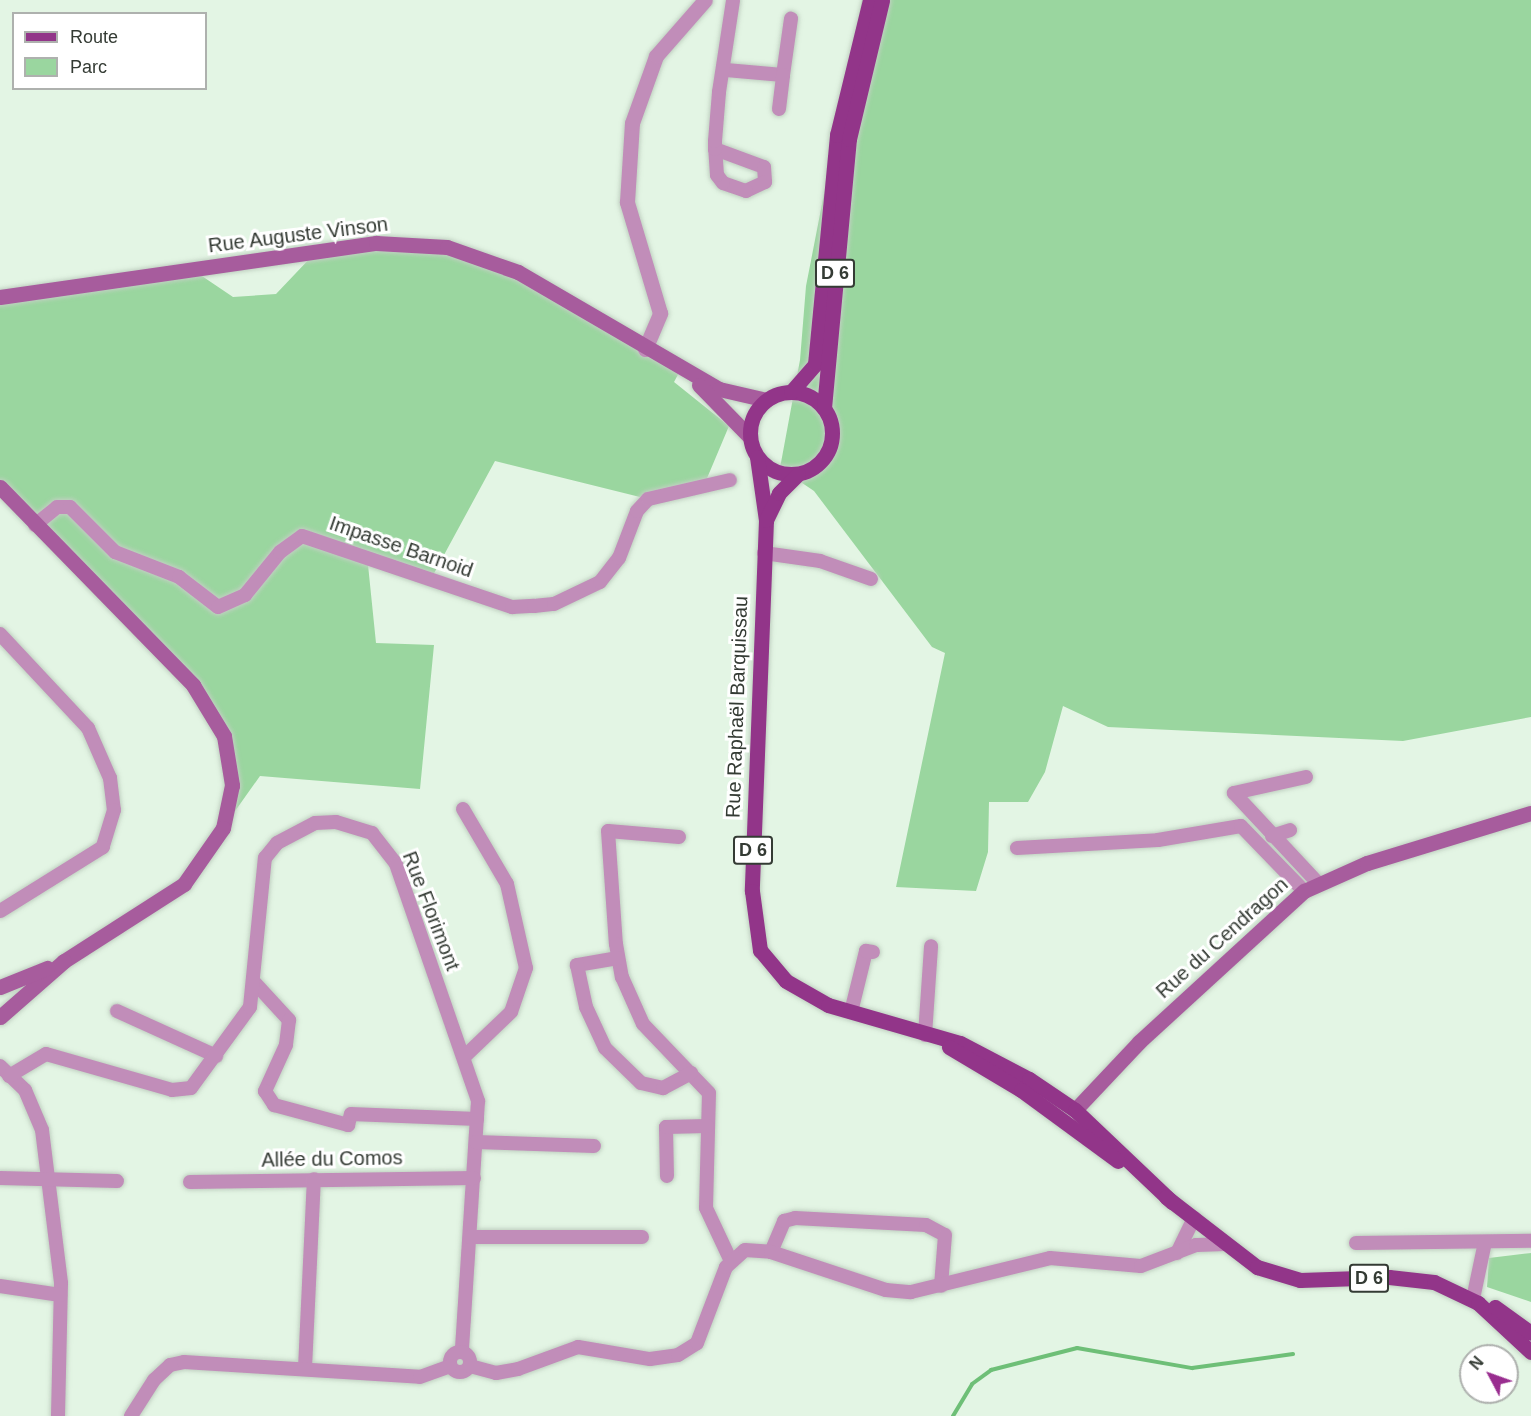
<!DOCTYPE html>
<html>
<head>
<meta charset="utf-8">
<style>
  body { margin:0 }
  #map { position:relative; width:1531px; height:1416px; overflow:hidden; background:#e3f5e4; font-family:Arial,sans-serif }
  div>[style] { position:absolute }
  .green>* { inset:0; background:#9ad69f }
  .stream>* { height:4px; margin:-2px; padding:0 2px; transform-origin:2px; border-radius:2px; background:#6ebf77 }
  .roads { filter:drop-shadow(0 0 2px #c0d0c1) drop-shadow(0 0 2px #c0d0c1) }
  .minor>* { height:14px; margin:-7px; padding:0 7px; transform-origin:7px; border-radius:7px; background:#c18db9 }
  .minor>.ring { margin:-7px; padding:0; box-sizing:content-box; background:none; border:14px solid #c18db9; border-radius:50% }
  .tertiary>* { height:15px; margin:-7.5px; padding:0 7.5px; transform-origin:7.5px; border-radius:7.5px; background:#c18db9 }
  .secondary>* { height:15px; margin:-7.5px; padding:0 7.5px; transform-origin:7.5px; border-radius:7.5px; background:#a75c9d }
  .primary>* { height:15px; margin:-7.5px; padding:0 7.5px; transform-origin:7.5px; border-radius:7.5px; background:#923589 }
  .primary>.ring { margin:-7.5px; padding:0; box-sizing:content-box; background:none; border:15px solid #923589; border-radius:50% }
  span { translate:-50% -50%; white-space:nowrap; text-align:center; line-height:1.15; -webkit-text-stroke:6px #fff; paint-order:stroke }
  .shield-label span { padding:2px 4px; background:#fff; border:2px solid; border-radius:4px; -webkit-text-stroke-width:0 }
  .shield-label { font-size:18px; color:#343b34; font-weight:700 }
  .street-label { font-size:20px; color:#343b34 }
  .legend { position:absolute; left:12px; top:12px; width:195px; height:78px; box-sizing:border-box; background:#fff; border:2px solid #aeb1ae; margin:0; padding:8px 10px; list-style:none; font-size:18px; color:#343b34 }
  .legend li { display:flex; align-items:center; gap:12px; height:30px }
  .legend b { width:30px; border:2px solid #aeb1ae }
  .north { position:absolute; left:1459px; top:1344px; width:60px; height:60px; box-sizing:border-box; background:#fff; border:2px solid #aeb1ae; border-radius:50%; rotate:311deg; font-size:16px; font-weight:700; line-height:24px; text-align:center; color:#343b34 }
  .north::after { content:''; display:block; margin:auto; width:21px; height:27px; background:#992d8f; clip-path:polygon(50% 0,100% 100%,50% 72%,0 100%) }
</style>
</head>
<body>
<div id="map">
  <div class="green">
    <i style="clip-path:polygon(862px 0,1531px 0,1531px 717px,1403px 741px,1108px 727px,1063px 706px,1045px 772px,1028px 802px,989px 802px,988px 852px,976px 891px,896px 887px,945px 653px,932px 647px,814px 491px,780px 468px,800px 360px,806px 286px)"></i>
    <i style="clip-path:polygon(376px 243px,465px 251px,681px 369px,674px 382px,729px 426px,705px 483px,648px 499px,495px 461px,432px 577px,367px 555px,376px 643px,434px 645px,420px 789px,260px 776px,223px 828px,231px 806px,214px 714px,0 487px,0 297px,193px 270px,233px 297px,276px 294px,314px 254px)"></i>
    <i style="clip-path:polygon(1531px 1253px,1531px 1302px,1487px 1287px,1489px 1258px)"></i>
  </div>
  <div class="stream">
    <i style="left:953px;top:1416px;width:37px;rotate:-59deg"></i>
    <i style="left:972px;top:1384px;width:24px;rotate:-36deg"></i>
    <i style="left:991px;top:1370px;width:89px;rotate:-14.3deg"></i>
    <i style="left:1077px;top:1348px;width:117px;rotate:9.9deg"></i>
    <i style="left:1192px;top:1368px;width:102px;rotate:-7.9deg"></i>
  </div>
  <div class="roads">
    <div class="minor">
      <i style="left:726px;top:70px;width:57px;rotate:5deg"></i>
      <i style="left:783px;top:75px;width:57px;rotate:-81.9deg"></i>
      <i style="left:779px;top:109px;width:34px;rotate:-83deg"></i>
      <i style="left:715px;top:149px;width:52px;rotate:20.2deg"></i>
      <i style="left:764px;top:167px;width:15px;rotate:86deg"></i>
      <i style="left:765px;top:182px;width:21px;rotate:155deg"></i>
      <i style="left:746px;top:191px;width:24px;rotate:-161deg"></i>
      <i style="left:723px;top:183px;width:10px;rotate:-127deg"></i>
      <i style="left:717px;top:175px;width:26px;rotate:-94deg"></i>
      <i style="left:715px;top:149px;width:8px;rotate:-90deg"></i>
      <i style="left:715px;top:141px;width:49px;rotate:-85.3deg"></i>
      <i style="left:719px;top:92px;width:93px;rotate:-81.3deg"></i>
      <i style="left:35px;top:525px;width:28px;rotate:-39deg"></i>
      <i style="left:57px;top:507px;width:13px"></i>
      <i style="left:70px;top:507px;width:64px;rotate:45deg"></i>
      <i style="left:115px;top:552px;width:69px;rotate:21.3deg"></i>
      <i style="left:179px;top:577px;width:49px;rotate:37.6deg"></i>
      <i style="left:218px;top:607px;width:30px;rotate:-24deg"></i>
      <i style="left:245px;top:595px;width:55px;rotate:-50.9deg"></i>
      <i style="left:280px;top:552px;width:27px;rotate:-36deg"></i>
      <i style="left:302px;top:536px;width:222px;rotate:18.7deg"></i>
      <i style="left:512px;top:607px;width:22px;rotate:-3deg"></i>
      <i style="left:534px;top:606px;width:20px;rotate:-6deg"></i>
      <i style="left:554px;top:604px;width:51px;rotate:-25.6deg"></i>
      <i style="left:600px;top:582px;width:31px;rotate:-52deg"></i>
      <i style="left:619px;top:558px;width:50px;rotate:-69deg"></i>
      <i style="left:637px;top:511px;width:16px;rotate:-47deg"></i>
      <i style="left:648px;top:499px;width:84px;rotate:-13deg"></i>
      <i style="left:764px;top:553px;width:57px;rotate:8.1deg"></i>
      <i style="left:820px;top:561px;width:54px;rotate:19.4deg"></i>
      <i style="left:0;top:634px;width:129px;rotate:46.9deg"></i>
      <i style="left:88px;top:728px;width:55px;rotate:66.3deg"></i>
      <i style="left:110px;top:778px;width:32px;rotate:83deg"></i>
      <i style="left:114px;top:810px;width:39px;rotate:107deg"></i>
      <i style="left:103px;top:847px;width:121px;rotate:148.1deg"></i>
      <i style="left:1306px;top:777px;width:74px;rotate:167.5deg"></i>
      <i style="left:1234px;top:793px;width:123px;rotate:47deg"></i>
      <i style="left:463px;top:809px;width:87px;rotate:59.6deg"></i>
      <i style="left:507px;top:884px;width:86px;rotate:77.3deg"></i>
      <i style="left:526px;top:968px;width:46px;rotate:108.8deg"></i>
      <i style="left:511px;top:1012px;width:62px;rotate:136.3deg"></i>
      <i style="left:1272px;top:836px;width:19px;rotate:-18deg"></i>
      <i style="left:679px;top:837px;width:71px;rotate:-175.2deg"></i>
      <i style="left:608px;top:831px;width:113px;rotate:86deg"></i>
      <i style="left:616px;top:944px;width:34px;rotate:80deg"></i>
      <i style="left:622px;top:977px;width:51px;rotate:65.9deg"></i>
      <i style="left:643px;top:1024px;width:95px;rotate:46.3deg"></i>
      <i style="left:709px;top:1093px;width:115px;rotate:91.5deg"></i>
      <i style="left:706px;top:1208px;width:56px;rotate:64.8deg"></i>
      <i style="left:1017px;top:848px;width:141px;rotate:-3.2deg"></i>
      <i style="left:1158px;top:840px;width:84px;rotate:-9.6deg"></i>
      <i style="left:1241px;top:826px;width:91px;rotate:45.9deg"></i>
      <i style="left:618px;top:958px;width:42px;rotate:170.3deg"></i>
      <i style="left:577px;top:965px;width:43px;rotate:77.9deg"></i>
      <i style="left:586px;top:1007px;width:45px;rotate:65.1deg"></i>
      <i style="left:605px;top:1048px;width:50px;rotate:44.2deg"></i>
      <i style="left:641px;top:1083px;width:23px;rotate:13deg"></i>
      <i style="left:663px;top:1088px;width:32px;rotate:-28deg"></i>
      <i style="left:254px;top:982px;width:52px;rotate:47.4deg"></i>
      <i style="left:289px;top:1020px;width:25px;rotate:97deg"></i>
      <i style="left:286px;top:1045px;width:51px;rotate:114.5deg"></i>
      <i style="left:265px;top:1091px;width:17px;rotate:57deg"></i>
      <i style="left:274px;top:1105px;width:77px;rotate:15.1deg"></i>
      <i style="left:348px;top:1125px;width:11px;rotate:-75deg"></i>
      <i style="left:351px;top:1114px;width:126px;rotate:2.3deg"></i>
      <i style="left:117px;top:1011px;width:109px;rotate:24.4deg"></i>
      <i style="left:851px;top:1012px;width:63px;rotate:-76.2deg"></i>
      <i style="left:866px;top:951px;width:7px;rotate:8deg"></i>
      <i style="left:925px;top:1035px;width:89px;rotate:-86.1deg"></i>
      <i style="left:0;top:1066px;width:35px;rotate:44deg"></i>
      <i style="left:25px;top:1090px;width:43px;rotate:67deg"></i>
      <i style="left:42px;top:1130px;width:154px;rotate:82.9deg"></i>
      <i style="left:61px;top:1283px;width:133px;rotate:91.3deg"></i>
      <i style="left:9px;top:1076px;width:43px;rotate:-30.7deg"></i>
      <i style="left:46px;top:1054px;width:131px;rotate:15.9deg"></i>
      <i style="left:172px;top:1090px;width:19px;rotate:-6deg"></i>
      <i style="left:191px;top:1088px;width:100px;rotate:-53.9deg"></i>
      <i style="left:250px;top:1007px;width:150px;rotate:-84.3deg"></i>
      <i style="left:265px;top:858px;width:19px;rotate:-51deg"></i>
      <i style="left:277px;top:843px;width:43px;rotate:-27.8deg"></i>
      <i style="left:315px;top:823px;width:21px;rotate:-3deg"></i>
      <i style="left:336px;top:822px;width:38px;rotate:17deg"></i>
      <i style="left:372px;top:833px;width:39px;rotate:52deg"></i>
      <i style="left:396px;top:864px;width:251px;rotate:70.9deg"></i>
      <i style="left:478px;top:1101px;width:251px;rotate:93.7deg"></i>
      <i style="left:476px;top:1142px;width:118px;rotate:1.9deg"></i>
      <i style="left:667px;top:1176px;width:49px;rotate:-91.2deg"></i>
      <i style="left:666px;top:1127px;width:41px;rotate:-1.4deg"></i>
      <i style="left:0;top:1178px;width:117px;rotate:1.5deg"></i>
      <i style="left:190px;top:1182px;width:284px;rotate:-0.8deg"></i>
      <i style="left:470px;top:1237px;width:172px"></i>
      <i style="left:1356px;top:1243px;width:175px;rotate:-0.7deg"></i>
      <i style="left:771px;top:1252px;width:34px;rotate:-67deg"></i>
      <i style="left:784px;top:1221px;width:11px;rotate:-15deg"></i>
      <i style="left:795px;top:1218px;width:131px;rotate:3.1deg"></i>
      <i style="left:926px;top:1225px;width:21px;rotate:28deg"></i>
      <i style="left:945px;top:1235px;width:51px;rotate:94.5deg"></i>
      <i style="left:1177px;top:1253px;width:39px;rotate:-64deg"></i>
      <i style="left:0;top:1286px;width:61px;rotate:8.5deg"></i>
      <i style="left:1473px;top:1299px;width:58px;rotate:-78.1deg"></i>
      <i class="ring" style="left:450px;top:1352px;width:6px;height:6px"></i>
      <i style="left:470px;top:1366px;width:27px;rotate:15deg"></i>
      <i style="left:496px;top:1373px;width:22px;rotate:-10deg"></i>
      <i style="left:518px;top:1369px;width:64px;rotate:-20.1deg"></i>
      <i style="left:578px;top:1347px;width:73px;rotate:9.5deg"></i>
      <i style="left:650px;top:1359px;width:28px;rotate:-8deg"></i>
      <i style="left:678px;top:1355px;width:22px;rotate:-32deg"></i>
      <i style="left:697px;top:1343px;width:81px;rotate:-69.1deg"></i>
      <i style="left:726px;top:1267px;width:25px;rotate:-42deg"></i>
      <i style="left:745px;top:1250px;width:26px;rotate:4deg"></i>
      <i style="left:771px;top:1252px;width:121px;rotate:18.3deg"></i>
      <i style="left:886px;top:1290px;width:25px;rotate:5deg"></i>
      <i style="left:911px;top:1292px;width:143px;rotate:-13.7deg"></i>
      <i style="left:1050px;top:1258px;width:91px;rotate:5deg"></i>
      <i style="left:1141px;top:1266px;width:59px;rotate:-20.9deg"></i>
      <i style="left:1196px;top:1245px;width:30px;rotate:-2deg"></i>
      <i style="left:305px;top:1368px;width:189px;rotate:-87.3deg"></i>
      <i style="left:131px;top:1416px;width:43px;rotate:-57.4deg"></i>
      <i style="left:154px;top:1380px;width:22px;rotate:-43deg"></i>
      <i style="left:170px;top:1365px;width:14px;rotate:-12deg"></i>
      <i style="left:184px;top:1362px;width:236px;rotate:3.6deg"></i>
      <i style="left:420px;top:1377px;width:32px;rotate:-20deg"></i>
    </div>
    <div class="tertiary">
      <i style="left:645px;top:349px;width:39px;rotate:-67deg"></i>
      <i style="left:660px;top:313px;width:116px;rotate:-106.6deg"></i>
      <i style="left:627px;top:202px;width:79px;rotate:-86.4deg"></i>
      <i style="left:632px;top:123px;width:71px;rotate:-70.3deg"></i>
      <i style="left:656px;top:56px;width:74px;rotate:-48.8deg"></i>
    </div>
    <div class="secondary">
      <i style="left:0;top:297px;width:380px;rotate:-8.2deg"></i>
      <i style="left:376px;top:243px;width:71px;rotate:3.2deg"></i>
      <i style="left:447px;top:247px;width:75px;rotate:19.4deg"></i>
      <i style="left:518px;top:272px;width:233px;rotate:30.2deg"></i>
      <i style="left:719px;top:389px;width:49px;rotate:12.9deg"></i>
      <i style="left:699px;top:385px;width:73px;rotate:45.6deg"></i>
      <i style="left:0;top:487px;width:277px;rotate:45.7deg"></i>
      <i style="left:193px;top:685px;width:60px;rotate:58.7deg"></i>
      <i style="left:224px;top:736px;width:50px;rotate:80.7deg"></i>
      <i style="left:232px;top:785px;width:44px;rotate:101.8deg"></i>
      <i style="left:223px;top:828px;width:68px;rotate:124.9deg"></i>
      <i style="left:184px;top:884px;width:143px;rotate:147.3deg"></i>
      <i style="left:64px;top:961px;width:85px;rotate:138.8deg"></i>
      <i style="left:0;top:987px;width:51px;rotate:-22deg"></i>
      <i style="left:1075px;top:1110px;width:93px;rotate:-46.7deg"></i>
      <i style="left:1139px;top:1042px;width:224px;rotate:-42.5deg"></i>
      <i style="left:1304px;top:891px;width:69px;rotate:-24deg"></i>
      <i style="left:1367px;top:863px;width:171px;rotate:-17deg"></i>
    </div>
    <div class="primary">
      <i class="ring" style="left:750px;top:392px;width:67px;height:67px"></i>
      <i style="left:791px;top:392px;width:37px;rotate:-49deg"></i>
      <i style="left:815px;top:364px;width:230px;rotate:-84.5deg"></i>
      <i style="left:837px;top:135px;width:139px;rotate:-76.3deg"></i>
      <i style="left:824px;top:408px;width:270px;rotate:-84.7deg"></i>
      <i style="left:849px;top:139px;width:143px;rotate:-76.6deg"></i>
      <i style="left:757px;top:457px;width:64px;rotate:81.9deg"></i>
      <i style="left:766px;top:520px;width:371px;rotate:92.2deg"></i>
      <i style="left:752px;top:891px;width:60px;rotate:82.3deg"></i>
      <i style="left:760px;top:950px;width:40px;rotate:50deg"></i>
      <i style="left:786px;top:981px;width:48px;rotate:29.7deg"></i>
      <i style="left:828px;top:1005px;width:137px;rotate:16.1deg"></i>
      <i style="left:960px;top:1043px;width:78px;rotate:27.6deg"></i>
      <i style="left:1029px;top:1079px;width:55px;rotate:34deg"></i>
      <i style="left:1075px;top:1110px;width:134px;rotate:43.5deg"></i>
      <i style="left:766px;top:520px;width:30px;rotate:-64deg"></i>
      <i style="left:779px;top:493px;width:27px;rotate:-45deg"></i>
      <i style="left:949px;top:1047px;width:84px;rotate:30.8deg"></i>
      <i style="left:1021px;top:1090px;width:120px;rotate:36.2deg"></i>
      <i style="left:1166px;top:1197px;width:115px;rotate:37.6deg"></i>
      <i style="left:1257px;top:1267px;width:45px;rotate:16.8deg"></i>
      <i style="left:1300px;top:1280px;width:89px;rotate:-1.9deg"></i>
      <i style="left:1389px;top:1277px;width:45px;rotate:6.3deg"></i>
      <i style="left:1434px;top:1282px;width:49px;rotate:25.5deg"></i>
      <i style="left:1478px;top:1303px;width:72px;rotate:42.8deg"></i>
      <i style="left:1495px;top:1307px;width:44px;rotate:35.8deg"></i>
    </div>
  </div>
  <div class="shield-label">
    <span style="left:835px;top:273px">D 6</span>
    <span style="left:753px;top:850px">D 6</span>
    <span style="left:1369px;top:1278px">D 6</span>
  </div>
  <div class="street-label">
    <span style="left:298px;top:235px;rotate:-7deg">Rue Auguste Vinson</span>
    <span style="left:401px;top:547px;rotate:19deg">Impasse Barnoid</span>
    <span style="left:737px;top:707px;rotate:-88deg">Rue Raphaël Barquissau</span>
    <span style="left:431px;top:911px;rotate:69deg">Rue Florimont</span>
    <span style="left:1222px;top:938px;rotate:-42deg">Rue du Cendragon</span>
    <span style="left:332px;top:1159px;rotate:-1deg">Allée du Comos</span>
  </div>
  <ul class="legend">
  <li><b style="height:8px;background:#923589"></b>Route</li>
  <li><b style="height:16px;background:#9ad69f"></b>Parc</li>
  </ul>
  <div class="north">N</div>
</div>
</body>
</html>
